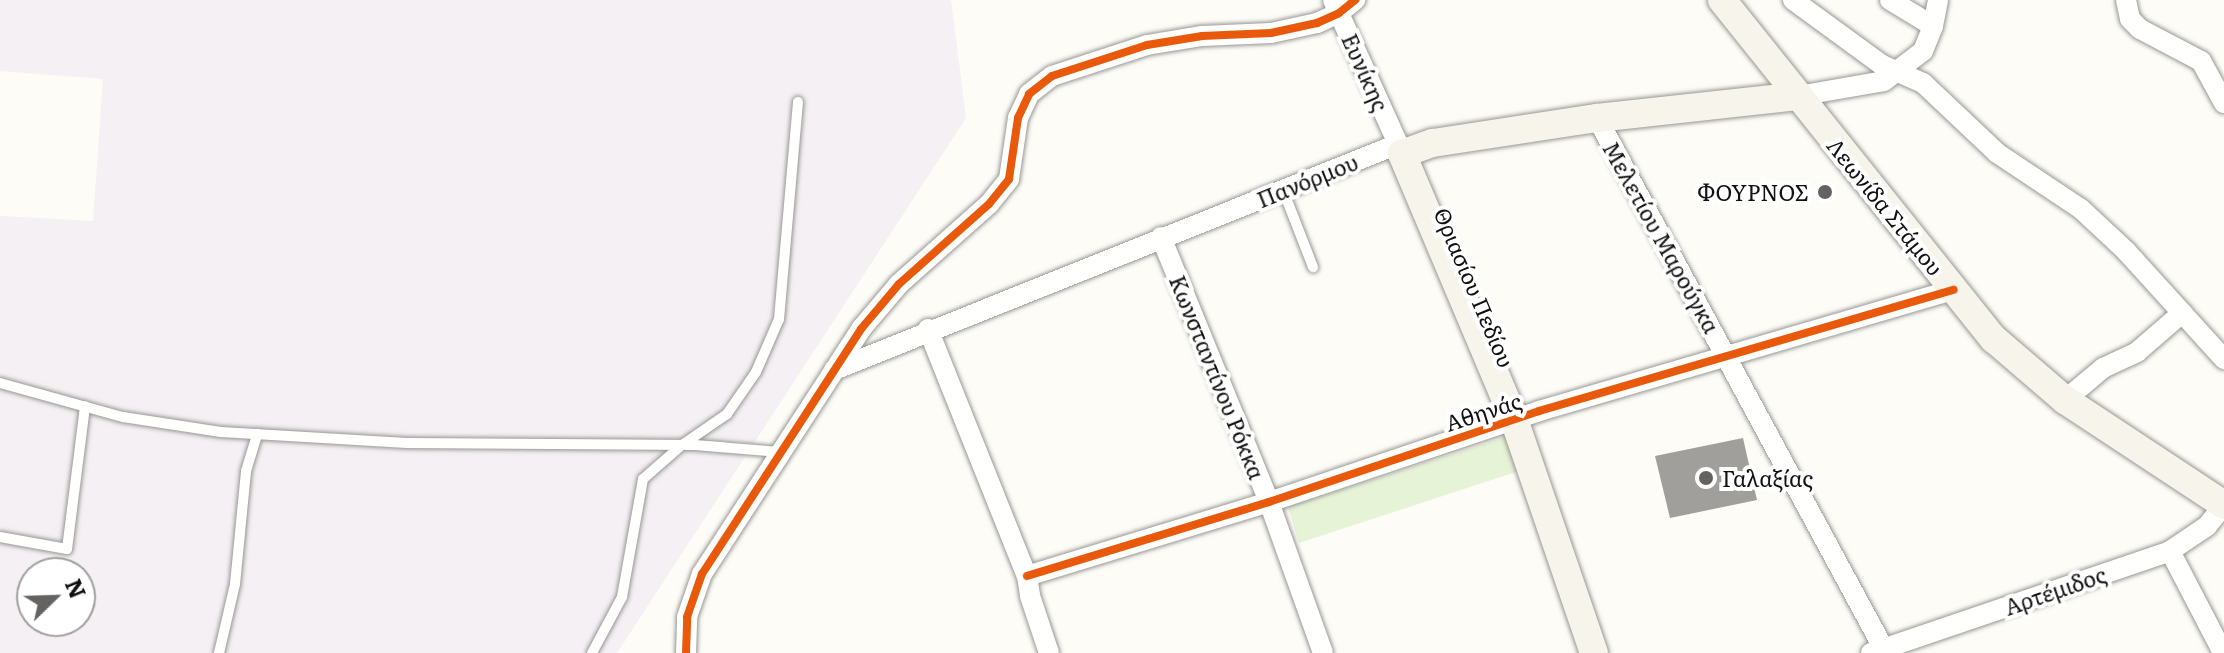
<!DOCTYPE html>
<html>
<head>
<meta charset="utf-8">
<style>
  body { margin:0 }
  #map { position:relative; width:2224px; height:653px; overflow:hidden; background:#fdfcf7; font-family:Literata,serif }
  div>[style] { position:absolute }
  .industrial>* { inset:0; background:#f5f0f3 }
  .green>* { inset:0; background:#e7f3d7 }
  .building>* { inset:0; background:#a19f9c }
  .roads { filter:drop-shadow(0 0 2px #979795) drop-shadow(0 0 2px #979795) }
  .lane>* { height:10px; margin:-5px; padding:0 5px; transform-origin:5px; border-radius:5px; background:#fffffe }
  .street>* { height:20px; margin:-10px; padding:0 10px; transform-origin:10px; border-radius:10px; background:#fffffe }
  .secondary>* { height:28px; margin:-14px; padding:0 14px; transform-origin:14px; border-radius:14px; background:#f6f4eb }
  .cycleway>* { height:8px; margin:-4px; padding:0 4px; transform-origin:4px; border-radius:4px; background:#e8590c }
  .dots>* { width:22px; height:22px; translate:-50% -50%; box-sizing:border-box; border:4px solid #fff; border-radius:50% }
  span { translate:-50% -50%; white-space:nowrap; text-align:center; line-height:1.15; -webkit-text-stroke:8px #fff; paint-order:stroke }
  .street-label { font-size:22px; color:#111 }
  .poi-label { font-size:22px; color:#111 }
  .right { translate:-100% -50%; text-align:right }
  .left { translate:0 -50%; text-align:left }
  .north { position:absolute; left:16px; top:557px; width:80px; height:80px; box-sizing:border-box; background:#fff; border:2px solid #a0a0a0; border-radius:50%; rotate:67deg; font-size:22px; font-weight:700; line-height:32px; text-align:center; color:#111 }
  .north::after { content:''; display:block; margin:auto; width:28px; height:36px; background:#646362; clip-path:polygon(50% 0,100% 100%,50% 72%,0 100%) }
</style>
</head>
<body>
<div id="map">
  <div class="industrial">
    <i style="clip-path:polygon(evenodd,0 0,951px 0,966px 118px,617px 653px,0 653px,0 216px,93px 221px,103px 79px,0 71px,0 0,32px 573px,80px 573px,80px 621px,32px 621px,32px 573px)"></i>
  </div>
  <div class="green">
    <i style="clip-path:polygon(1508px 436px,1519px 471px,1299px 543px,1288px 507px)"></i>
  </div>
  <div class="building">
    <i style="clip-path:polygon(1743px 438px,1757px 500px,1670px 518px,1655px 456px)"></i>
  </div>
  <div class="roads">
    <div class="lane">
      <i style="left:1283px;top:190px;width:83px;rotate:68.7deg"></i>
      <i style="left:0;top:383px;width:128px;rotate:15.5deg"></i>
      <i style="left:123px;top:417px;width:99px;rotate:8.7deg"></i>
      <i style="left:221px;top:432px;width:186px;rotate:3.4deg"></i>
      <i style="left:407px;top:443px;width:288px;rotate:0.4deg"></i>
      <i style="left:695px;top:445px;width:85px;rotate:4.7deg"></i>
      <i style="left:0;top:537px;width:68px;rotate:10.2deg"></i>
      <i style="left:67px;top:549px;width:144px;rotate:-82.8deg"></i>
      <i style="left:219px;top:653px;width:71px;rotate:-76.9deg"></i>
      <i style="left:235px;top:584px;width:114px;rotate:-84.4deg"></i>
      <i style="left:246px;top:471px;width:39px;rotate:-73deg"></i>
      <i style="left:592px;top:653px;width:64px;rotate:-61.8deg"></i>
      <i style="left:622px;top:597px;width:120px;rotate:-79.9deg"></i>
      <i style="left:643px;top:479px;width:52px;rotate:-41.1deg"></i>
      <i style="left:682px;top:445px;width:55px;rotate:-34.6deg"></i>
      <i style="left:727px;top:414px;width:51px;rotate:-55.4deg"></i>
      <i style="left:756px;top:372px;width:58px;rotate:-66.5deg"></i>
      <i style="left:779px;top:319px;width:218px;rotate:-85deg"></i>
    </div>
    <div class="street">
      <i style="left:1333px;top:0;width:168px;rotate:65.7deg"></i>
      <i style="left:1793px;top:0;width:110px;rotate:36.1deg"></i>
      <i style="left:1882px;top:65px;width:45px;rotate:23.7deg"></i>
      <i style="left:1923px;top:83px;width:102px;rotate:43.4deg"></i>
      <i style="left:1997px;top:153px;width:101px;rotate:33.7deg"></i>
      <i style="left:2081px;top:209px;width:62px;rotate:43deg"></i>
      <i style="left:2126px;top:251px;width:146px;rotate:47.8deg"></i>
      <i style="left:1890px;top:0;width:50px;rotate:31.2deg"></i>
      <i style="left:2126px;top:0;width:19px;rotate:78deg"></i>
      <i style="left:2130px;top:19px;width:14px;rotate:45deg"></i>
      <i style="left:2140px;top:29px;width:69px;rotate:27.7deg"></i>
      <i style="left:2201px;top:61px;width:48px;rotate:61.3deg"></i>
      <i style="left:1798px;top:96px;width:87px;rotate:-9.9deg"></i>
      <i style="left:1884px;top:81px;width:49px;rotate:-37.6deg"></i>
      <i style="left:1923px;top:51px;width:27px;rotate:-68deg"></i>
      <i style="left:1933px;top:26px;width:26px;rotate:-79deg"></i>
      <i style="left:1597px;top:118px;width:608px;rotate:61.62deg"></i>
      <i style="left:1161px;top:237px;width:286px;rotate:67.8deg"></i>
      <i style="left:1269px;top:502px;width:160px;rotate:70.3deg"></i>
      <i style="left:928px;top:329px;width:266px;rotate:68.2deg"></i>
      <i style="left:1027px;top:576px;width:20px;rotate:81deg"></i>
      <i style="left:1030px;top:596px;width:60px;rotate:71.6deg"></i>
      <i style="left:834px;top:370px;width:608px;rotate:-21.84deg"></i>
      <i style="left:2065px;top:400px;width:50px;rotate:-40.1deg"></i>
      <i style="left:2103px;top:368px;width:38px;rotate:-25deg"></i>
      <i style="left:2137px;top:352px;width:60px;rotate:-40.9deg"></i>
      <i style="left:2170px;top:551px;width:115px;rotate:62.5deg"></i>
      <i style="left:1027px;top:576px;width:253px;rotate:-17deg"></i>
      <i style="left:1269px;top:502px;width:285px;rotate:-18.6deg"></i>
      <i style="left:1539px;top:411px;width:432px;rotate:-16.3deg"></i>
      <i style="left:686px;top:653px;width:36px;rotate:-88deg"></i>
      <i style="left:687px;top:617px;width:46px;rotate:-70.8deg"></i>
      <i style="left:702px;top:574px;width:292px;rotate:-57deg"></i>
      <i style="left:861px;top:329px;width:59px;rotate:-49.8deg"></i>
      <i style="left:899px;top:284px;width:120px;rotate:-41.6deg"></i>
      <i style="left:989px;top:204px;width:32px;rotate:-51deg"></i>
      <i style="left:1009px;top:179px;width:62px;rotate:-81.6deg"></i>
      <i style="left:1018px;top:118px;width:26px;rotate:-65deg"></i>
      <i style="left:1029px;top:94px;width:29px;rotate:-38deg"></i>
      <i style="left:1052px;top:76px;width:100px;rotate:-18.1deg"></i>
      <i style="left:1147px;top:45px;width:56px;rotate:-9.3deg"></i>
      <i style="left:1202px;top:36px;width:69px;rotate:-2.5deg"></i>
      <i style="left:1271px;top:33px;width:47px;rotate:-12.3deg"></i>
      <i style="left:1317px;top:23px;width:24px;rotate:-24deg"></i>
      <i style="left:1339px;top:13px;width:21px;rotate:-39deg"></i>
      <i style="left:1871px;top:653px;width:316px;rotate:-18.8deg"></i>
      <i style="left:2170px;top:551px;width:45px;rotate:-34deg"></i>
      <i style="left:2207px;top:526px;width:27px;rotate:-51deg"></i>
    </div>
    <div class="secondary">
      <i style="left:1722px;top:0;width:435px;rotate:51.3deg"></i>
      <i style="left:1994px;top:339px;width:94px;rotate:40.7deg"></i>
      <i style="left:2065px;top:400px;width:191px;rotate:33.4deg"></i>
      <i style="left:1594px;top:653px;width:247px;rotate:-108.9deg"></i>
      <i style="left:1514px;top:419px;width:288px;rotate:-112.9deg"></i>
      <i style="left:1402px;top:154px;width:33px;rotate:-20deg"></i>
      <i style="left:1433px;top:143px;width:166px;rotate:-8.7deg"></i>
      <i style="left:1597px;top:118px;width:202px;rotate:-6.2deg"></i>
    </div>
  </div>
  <div class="cycleway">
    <i style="left:1027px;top:576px;width:253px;rotate:-17deg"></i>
    <i style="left:1269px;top:502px;width:285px;rotate:-18.6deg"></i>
    <i style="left:1539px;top:411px;width:432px;rotate:-16.3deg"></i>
    <i style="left:686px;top:653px;width:36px;rotate:-88deg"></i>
    <i style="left:687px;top:617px;width:46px;rotate:-70.8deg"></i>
    <i style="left:702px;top:574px;width:292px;rotate:-57deg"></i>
    <i style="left:861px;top:329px;width:59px;rotate:-49.8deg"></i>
    <i style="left:899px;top:284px;width:120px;rotate:-41.6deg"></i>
    <i style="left:989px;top:204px;width:32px;rotate:-51deg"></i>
    <i style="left:1009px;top:179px;width:62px;rotate:-81.6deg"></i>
    <i style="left:1018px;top:118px;width:26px;rotate:-65deg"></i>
    <i style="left:1029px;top:94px;width:29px;rotate:-38deg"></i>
    <i style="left:1052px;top:76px;width:100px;rotate:-18.1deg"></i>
    <i style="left:1147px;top:45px;width:56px;rotate:-9.3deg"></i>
    <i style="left:1202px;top:36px;width:69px;rotate:-2.5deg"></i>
    <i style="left:1271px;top:33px;width:47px;rotate:-12.3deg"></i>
    <i style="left:1317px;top:23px;width:24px;rotate:-24deg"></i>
    <i style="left:1339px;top:13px;width:21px;rotate:-39deg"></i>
  </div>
  <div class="dots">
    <i style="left:1825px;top:192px;background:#646362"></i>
    <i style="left:1706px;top:478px;background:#646362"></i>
  </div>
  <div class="street-label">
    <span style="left:1366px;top:72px;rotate:66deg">Ευνίκης</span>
    <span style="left:1307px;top:180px;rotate:-22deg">Πανόρμου</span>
    <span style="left:1886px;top:206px;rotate:51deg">Λεωνίδα Στάμου</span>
    <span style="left:1662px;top:237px;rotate:61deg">Μελετίου Μαρούγκα</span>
    <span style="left:1475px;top:287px;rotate:67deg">Θριασίου Πεδίου</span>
    <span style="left:1218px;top:377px;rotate:68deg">Κωνσταντίνου Ρόκκα</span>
    <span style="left:1483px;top:411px;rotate:-18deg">Αθηνάς</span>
    <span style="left:2055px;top:590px;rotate:-19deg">Αρτέμιδος</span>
  </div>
  <div class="poi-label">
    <span class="right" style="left:1809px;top:192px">ΦΟΥΡΝΟΣ</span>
    <span class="left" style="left:1722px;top:478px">Γαλαξίας</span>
  </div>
  <div class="north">N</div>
</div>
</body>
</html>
